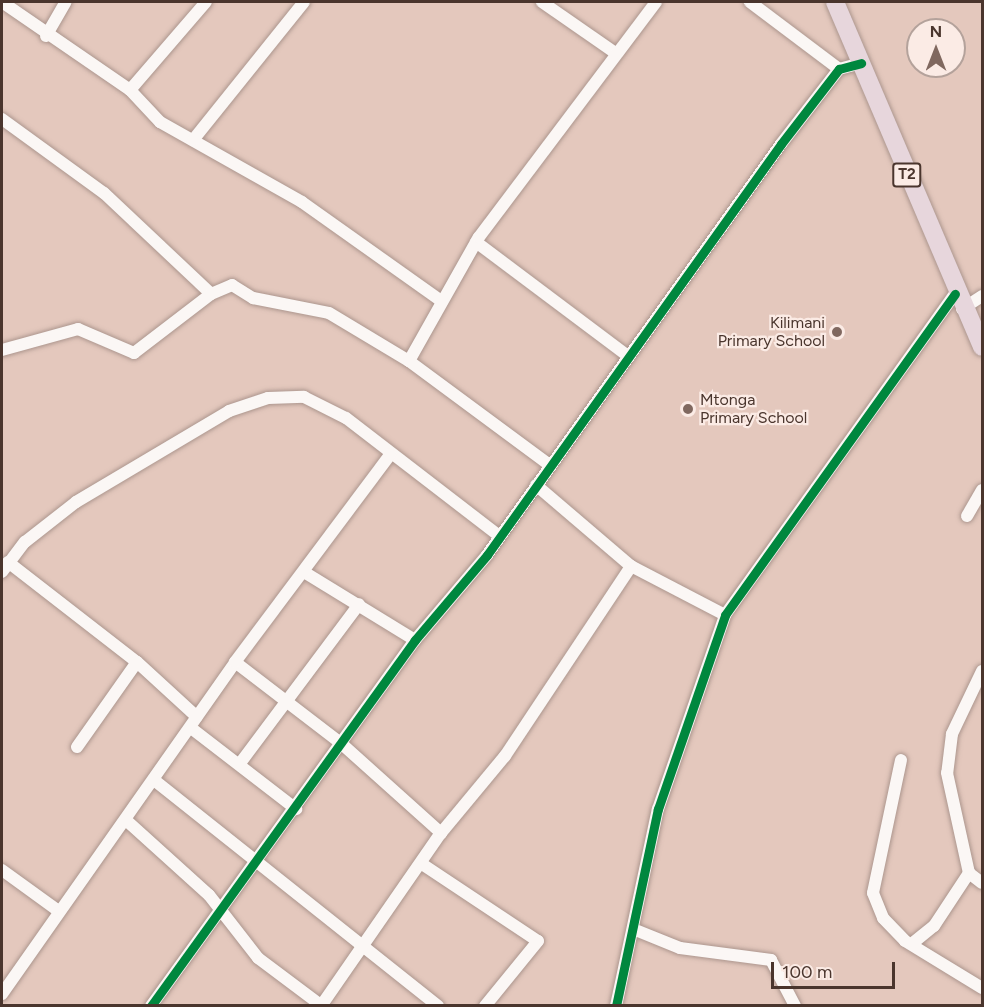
<!DOCTYPE html>
<html>
<head>
<meta charset="utf-8">
<style>
  body { margin:0 }
  #map { position:relative; width:984px; height:1007px; overflow:hidden; background:#e4c8bd; font-family:Figtree,sans-serif }
  div>[style] { position:absolute }
  .roads { filter:drop-shadow(0 0 2px #ac968e) drop-shadow(0 0 2px #ac968e) }
  .minor>* { height:12px; margin:-6px; padding:0 6px; transform-origin:6px; border-radius:6px; background:#fbf7f5 }
  .highway>* { height:18px; margin:-9px; padding:0 9px; transform-origin:9px; border-radius:9px; background:#e7d6dc }
  .cycleway>* { height:9px; margin:-4.5px; padding:0 4.5px; transform-origin:4.5px; border-radius:4.5px; background:#00873e }
  .dots>* { width:16px; height:16px; translate:-50% -50%; box-sizing:border-box; border:3px solid #fbebe5; border-radius:50% }
  span { translate:-50% -50%; white-space:nowrap; text-align:center; line-height:1.15; -webkit-text-stroke:4.5px #fbebe5; paint-order:stroke }
  .shield-label span { padding:2px 4px; background:#fbebe5; border:2px solid; border-radius:4px; -webkit-text-stroke-width:0 }
  .shield-label { font-size:15px; color:#4a352d; font-weight:700 }
  .poi-label { font-size:16px; color:#4a352d }
  .right { translate:-100% -50%; text-align:right }
  .left { translate:0 -50%; text-align:left }
  .frame { position:absolute; inset:0; border:3px solid #4a352d; pointer-events:none }
  .north { position:absolute; left:906px; top:18px; width:60px; height:60px; box-sizing:border-box; background:#fbebe5; border:2px solid #b4a29b; border-radius:50%; rotate:0deg; font-size:16px; font-weight:700; line-height:24px; text-align:center; color:#4a352d }
  .north::after { content:''; display:block; margin:auto; width:21px; height:27px; background:#80685f; clip-path:polygon(50% 0,100% 100%,50% 72%,0 100%) }
  .scale { position:absolute; left:771px; top:962px; width:124px; height:27px; box-sizing:border-box; border:3px solid #4a352d; border-top:0; padding-left:8px; font-size:18px; line-height:21px; white-space:nowrap; color:#4a352d; -webkit-text-stroke:4px #fbebe5; paint-order:stroke }
</style>
</head>
<body>
<div id="map">
  <div class="roads">
    <div class="minor">
      <i style="left:2px;top:2px;width:155px;rotate:34.5deg"></i>
      <i style="left:130px;top:90px;width:44px;rotate:46.8deg"></i>
      <i style="left:160px;top:122px;width:163px;rotate:29.4deg"></i>
      <i style="left:302px;top:202px;width:169px;rotate:35.4deg"></i>
      <i style="left:542px;top:2px;width:88px;rotate:34.8deg"></i>
      <i style="left:750px;top:2px;width:111px;rotate:37deg"></i>
      <i style="left:46px;top:36px;width:39px;rotate:-60deg"></i>
      <i style="left:130px;top:90px;width:116px;rotate:-49.2deg"></i>
      <i style="left:2px;top:119px;width:126px;rotate:36deg"></i>
      <i style="left:104px;top:193px;width:147px;rotate:43.3deg"></i>
      <i style="left:193px;top:140px;width:177px;rotate:-51.2deg"></i>
      <i style="left:476px;top:242px;width:191px;rotate:36.9deg"></i>
      <i style="left:962px;top:309px;width:24px;rotate:-33deg"></i>
      <i style="left:2px;top:350px;width:79px;rotate:-15.4deg"></i>
      <i style="left:78px;top:329px;width:61px;rotate:23.2deg"></i>
      <i style="left:134px;top:353px;width:97px;rotate:-37.5deg"></i>
      <i style="left:211px;top:294px;width:23px;rotate:-23deg"></i>
      <i style="left:232px;top:285px;width:25px;rotate:32deg"></i>
      <i style="left:253px;top:298px;width:77px;rotate:11.2deg"></i>
      <i style="left:329px;top:313px;width:93px;rotate:31deg"></i>
      <i style="left:409px;top:361px;width:173px;rotate:36.5deg"></i>
      <i style="left:409px;top:361px;width:142px;rotate:-60.6deg"></i>
      <i style="left:479px;top:237px;width:294px;rotate:-53deg"></i>
      <i style="left:536px;top:485px;width:125px;rotate:40.5deg"></i>
      <i style="left:631px;top:566px;width:106px;rotate:27.5deg"></i>
      <i style="left:967px;top:516px;width:30px;rotate:-60deg"></i>
      <i style="left:8px;top:562px;width:163px;rotate:37.8deg"></i>
      <i style="left:137px;top:662px;width:81px;rotate:42.5deg"></i>
      <i style="left:2px;top:572px;width:38px;rotate:-53deg"></i>
      <i style="left:25px;top:542px;width:65px;rotate:-38.1deg"></i>
      <i style="left:76px;top:502px;width:178px;rotate:-30.7deg"></i>
      <i style="left:229px;top:411px;width:41px;rotate:-18.4deg"></i>
      <i style="left:268px;top:398px;width:36px;rotate:-2deg"></i>
      <i style="left:304px;top:397px;width:47px;rotate:26.6deg"></i>
      <i style="left:346px;top:418px;width:192px;rotate:37.6deg"></i>
      <i style="left:304px;top:572px;width:130px;rotate:31.5deg"></i>
      <i style="left:235px;top:662px;width:136px;rotate:37.5deg"></i>
      <i style="left:343px;top:745px;width:132px;rotate:41.9deg"></i>
      <i style="left:982px;top:671px;width:70px;rotate:115.5deg"></i>
      <i style="left:952px;top:734px;width:39px;rotate:97deg"></i>
      <i style="left:947px;top:773px;width:102px;rotate:77.6deg"></i>
      <i style="left:969px;top:873px;width:16px;rotate:38deg"></i>
      <i style="left:191px;top:728px;width:133px;rotate:37.6deg"></i>
      <i style="left:77px;top:747px;width:104px;rotate:-54.8deg"></i>
      <i style="left:901px;top:760px;width:136px;rotate:101.9deg"></i>
      <i style="left:873px;top:893px;width:27px;rotate:68deg"></i>
      <i style="left:883px;top:918px;width:32px;rotate:46deg"></i>
      <i style="left:905px;top:941px;width:90px;rotate:31.4deg"></i>
      <i style="left:241px;top:762px;width:197px;rotate:-53.2deg"></i>
      <i style="left:154px;top:780px;width:363px;rotate:38.5deg"></i>
      <i style="left:127px;top:821px;width:110px;rotate:42.1deg"></i>
      <i style="left:209px;top:895px;width:80px;rotate:52.1deg"></i>
      <i style="left:258px;top:958px;width:80px;rotate:36.9deg"></i>
      <i style="left:422px;top:864px;width:139px;rotate:33.6deg"></i>
      <i style="left:538px;top:941px;width:84px;rotate:129.2deg"></i>
      <i style="left:2px;top:870px;width:68px;rotate:36deg"></i>
      <i style="left:633px;top:929px;width:51px;rotate:22deg"></i>
      <i style="left:680px;top:948px;width:92px;rotate:7.5deg"></i>
      <i style="left:771px;top:960px;width:52px;rotate:62.4deg"></i>
      <i style="left:914px;top:942px;width:26px;rotate:-39deg"></i>
      <i style="left:934px;top:926px;width:64px;rotate:-56.6deg"></i>
      <i style="left:2px;top:994px;width:406px;rotate:-54.9deg"></i>
      <i style="left:235px;top:662px;width:259px;rotate:-53.2deg"></i>
      <i style="left:151px;top:1006px;width:451px;rotate:-54.2deg"></i>
      <i style="left:415px;top:640px;width:111px;rotate:-49.7deg"></i>
      <i style="left:487px;top:555px;width:505px;rotate:-54.42deg"></i>
      <i style="left:781px;top:144px;width:95px;rotate:-52.3deg"></i>
      <i style="left:839px;top:69px;width:23px;rotate:-15deg"></i>
      <i style="left:321px;top:1006px;width:211px;rotate:-55.3deg"></i>
      <i style="left:441px;top:833px;width:100px;rotate:-50.3deg"></i>
      <i style="left:505px;top:756px;width:228px;rotate:-56.4deg"></i>
      <i style="left:616px;top:1006px;width:201px;rotate:-78deg"></i>
      <i style="left:658px;top:809px;width:205px;rotate:-70.9deg"></i>
      <i style="left:725px;top:615px;width:395px;rotate:-54.4deg"></i>
    </div>
    <div class="highway">
      <i style="left:835px;top:2px;width:375px;rotate:66.9deg"></i>
    </div>
  </div>
  <div class="cycleway">
    <i style="left:151px;top:1006px;width:451px;rotate:-54.2deg"></i>
    <i style="left:415px;top:640px;width:111px;rotate:-49.7deg"></i>
    <i style="left:487px;top:555px;width:505px;rotate:-54.42deg"></i>
    <i style="left:781px;top:144px;width:95px;rotate:-52.3deg"></i>
    <i style="left:839px;top:69px;width:23px;rotate:-15deg"></i>
    <i style="left:616px;top:1006px;width:201px;rotate:-78deg"></i>
    <i style="left:658px;top:809px;width:205px;rotate:-70.9deg"></i>
    <i style="left:725px;top:615px;width:395px;rotate:-54.4deg"></i>
  </div>
  <div class="dots">
    <i style="left:837px;top:332px;background:#80685f"></i>
    <i style="left:688px;top:409px;background:#80685f"></i>
  </div>
  <div class="shield-label">
    <span style="left:907px;top:175px">T2</span>
  </div>
  <div class="poi-label">
    <span class="right" style="left:825px;top:332px">Kilimani<br>Primary School</span>
    <span class="left" style="left:700px;top:409px">Mtonga<br>Primary School</span>
  </div>
  <div class="frame"></div>
  <div class="north">N</div>
  <div class="scale">100 m</div>
</div>
</body>
</html>
